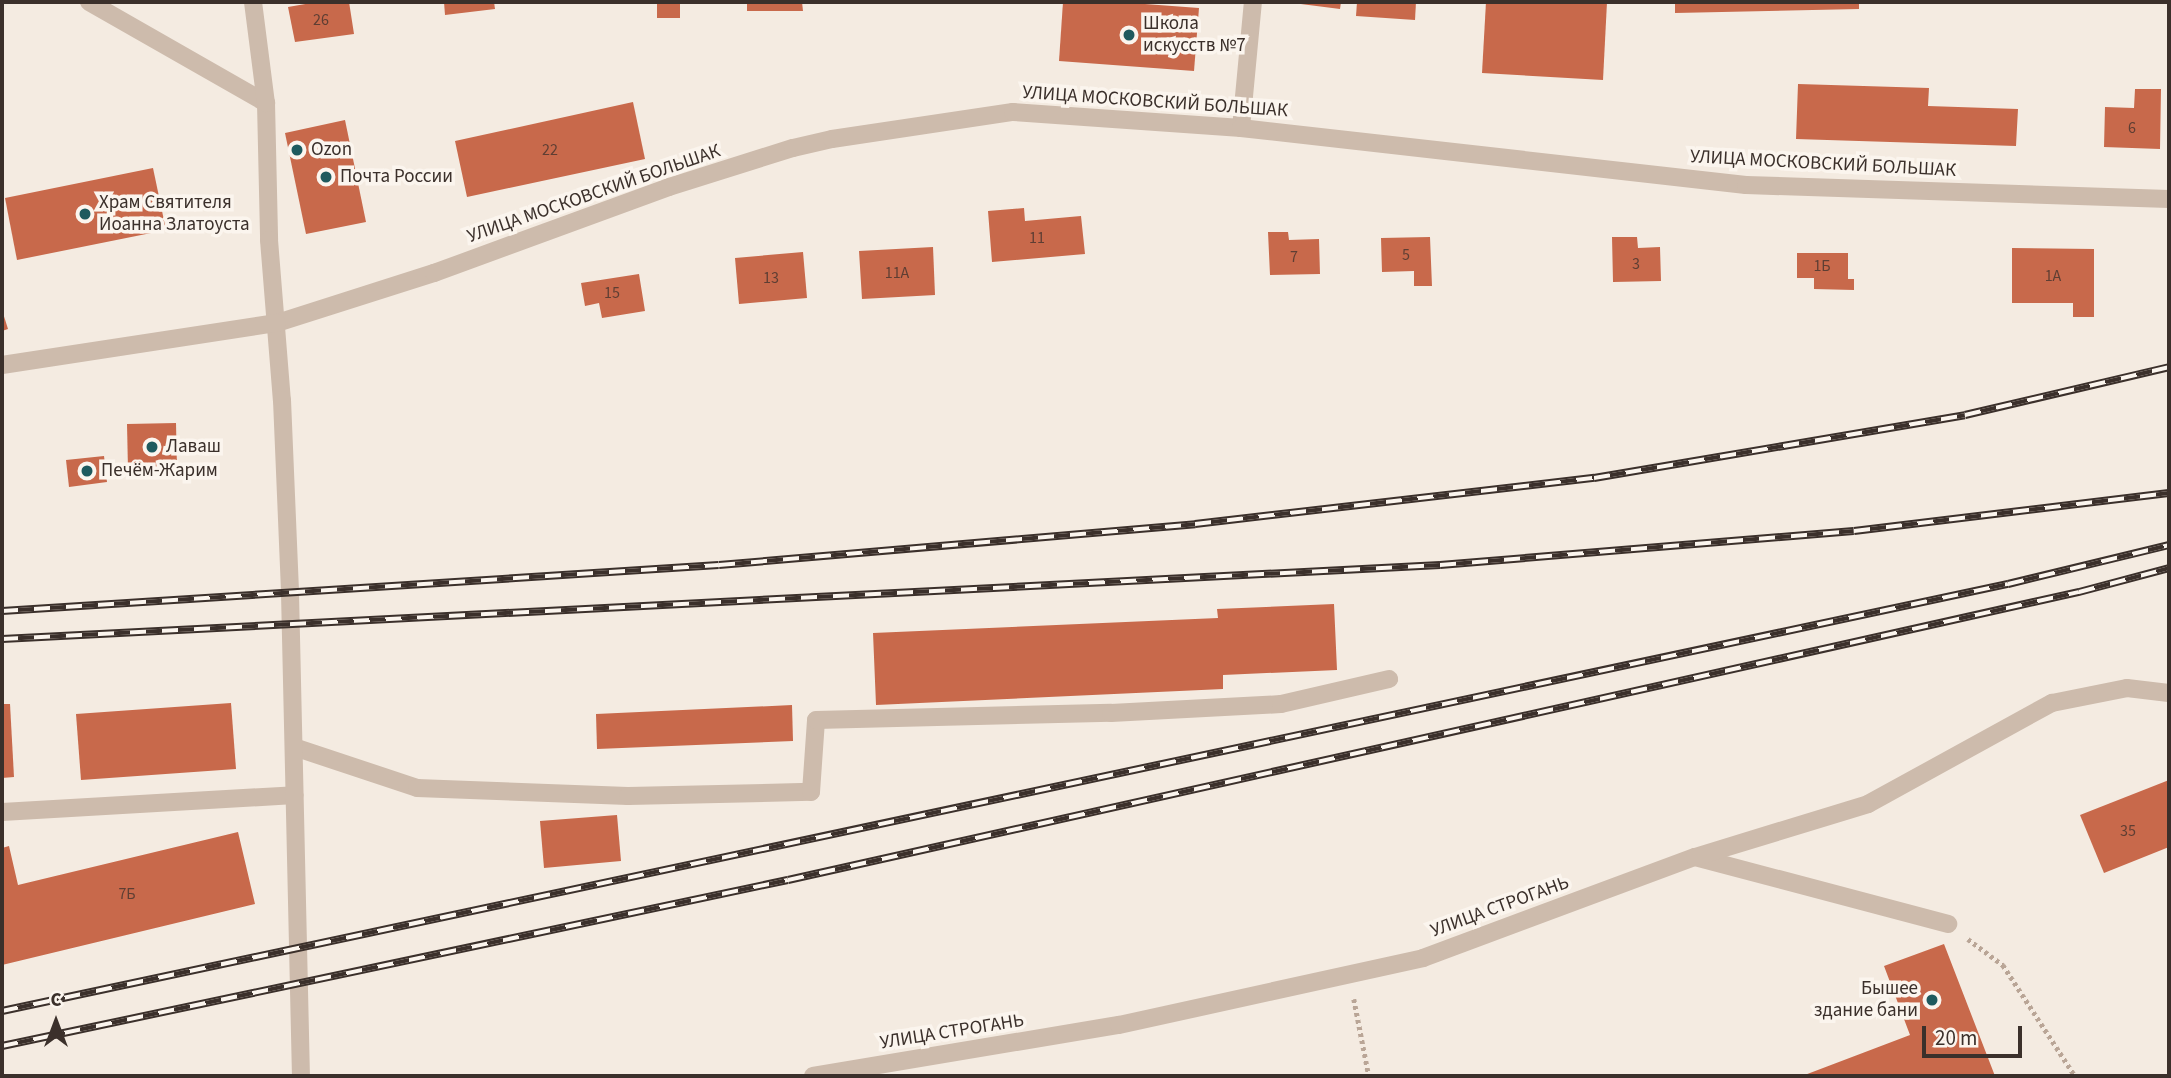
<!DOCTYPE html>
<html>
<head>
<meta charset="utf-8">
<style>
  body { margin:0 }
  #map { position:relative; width:2171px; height:1078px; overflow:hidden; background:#f4ebe1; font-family:"Source Sans 3",sans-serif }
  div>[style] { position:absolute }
  .building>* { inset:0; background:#c8694b }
  .path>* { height:4.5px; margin-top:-2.25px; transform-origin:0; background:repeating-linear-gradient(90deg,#b9a596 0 3.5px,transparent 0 7px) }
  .service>* { height:18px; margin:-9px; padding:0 9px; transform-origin:9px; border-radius:9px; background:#cdbbac }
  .minor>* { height:18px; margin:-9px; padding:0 9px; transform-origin:9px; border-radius:9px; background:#cdbbac }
  .tertiary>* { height:18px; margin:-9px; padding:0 9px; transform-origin:9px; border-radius:9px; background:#cdbbac }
  .rail>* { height:8px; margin-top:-4px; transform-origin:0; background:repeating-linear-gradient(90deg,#fbf5ee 0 16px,#3b302b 0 32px); box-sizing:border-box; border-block:2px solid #3b302b }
  .dots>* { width:19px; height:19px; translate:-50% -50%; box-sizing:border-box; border:4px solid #fbf5ee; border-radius:50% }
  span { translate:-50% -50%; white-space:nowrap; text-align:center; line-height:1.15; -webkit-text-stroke:7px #fbf5ee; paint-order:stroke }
  .number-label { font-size:16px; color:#5e3e33 }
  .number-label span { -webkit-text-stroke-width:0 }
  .poi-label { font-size:19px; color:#3b302b }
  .left { translate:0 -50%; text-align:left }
  .right { translate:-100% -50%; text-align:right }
  .street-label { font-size:19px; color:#3b302b }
  .frame { position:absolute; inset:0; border:4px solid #3b302b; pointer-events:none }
  .north { position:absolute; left:21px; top:987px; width:70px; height:70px; -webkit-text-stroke:5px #fbf5ee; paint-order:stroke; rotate:0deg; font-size:19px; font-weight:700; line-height:28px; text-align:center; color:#3b302b }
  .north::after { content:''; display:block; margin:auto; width:24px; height:32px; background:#3b302b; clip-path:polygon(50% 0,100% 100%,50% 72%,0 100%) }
  .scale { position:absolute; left:1922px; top:1026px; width:100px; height:32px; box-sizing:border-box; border:4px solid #3b302b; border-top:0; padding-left:9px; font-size:21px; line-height:24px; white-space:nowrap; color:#3b302b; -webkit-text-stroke:5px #fbf5ee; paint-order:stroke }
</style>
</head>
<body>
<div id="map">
  <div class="building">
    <i style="clip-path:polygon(317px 2px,349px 2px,354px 34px,295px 42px,288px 7px)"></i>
    <i style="clip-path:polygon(444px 2px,494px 2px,495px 9px,445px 15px)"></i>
    <i style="clip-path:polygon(657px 2px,680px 2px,680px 18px,657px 18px)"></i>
    <i style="clip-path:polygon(747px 2px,802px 2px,803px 11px,747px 11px)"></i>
    <i style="clip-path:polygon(1063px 2px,1118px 2px,1199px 8px,1194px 71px,1059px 61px)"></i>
    <i style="clip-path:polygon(1285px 2px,1341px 2px,1340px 9px)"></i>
    <i style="clip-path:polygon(1357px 2px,1416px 2px,1415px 20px,1356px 16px)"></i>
    <i style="clip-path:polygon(1486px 2px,1607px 2px,1603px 80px,1482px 73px)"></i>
    <i style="clip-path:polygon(1675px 2px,1859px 2px,1859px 9px,1675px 13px)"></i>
    <i style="clip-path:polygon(1798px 84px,1929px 88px,1928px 106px,2018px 109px,2016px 146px,1796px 139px)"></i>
    <i style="clip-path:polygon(2135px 89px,2161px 89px,2160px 149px,2104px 147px,2105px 107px,2134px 108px)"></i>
    <i style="clip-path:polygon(633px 102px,645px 159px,467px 197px,455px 141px)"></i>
    <i style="clip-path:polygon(345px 120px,366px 222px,306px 234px,285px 133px)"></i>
    <i style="clip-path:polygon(153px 168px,166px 230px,17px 260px,5px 198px)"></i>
    <i style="clip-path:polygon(1024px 208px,1025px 221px,1081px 216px,1085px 254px,992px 262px,988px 211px)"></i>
    <i style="clip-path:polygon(1268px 232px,1288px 232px,1289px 240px,1319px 239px,1320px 274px,1270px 275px)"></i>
    <i style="clip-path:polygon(1430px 237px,1432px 286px,1414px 286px,1414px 271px,1382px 272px,1381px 238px)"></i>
    <i style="clip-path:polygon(1612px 237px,1637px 237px,1638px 248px,1660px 247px,1661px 281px,1613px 282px)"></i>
    <i style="clip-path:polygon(933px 247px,935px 295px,862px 299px,859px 251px)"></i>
    <i style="clip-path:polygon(2012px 248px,2094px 249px,2094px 317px,2073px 317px,2073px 303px,2012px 303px)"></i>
    <i style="clip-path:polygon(803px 252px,807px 298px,739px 304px,735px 258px)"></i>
    <i style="clip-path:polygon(1797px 253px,1848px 253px,1848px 279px,1854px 279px,1854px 290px,1814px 289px,1814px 278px,1797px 278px)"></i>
    <i style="clip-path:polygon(639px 274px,645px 311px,602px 318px,599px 303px,585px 306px,581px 283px)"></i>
    <i style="clip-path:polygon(2px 310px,8px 329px,2px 331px)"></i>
    <i style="clip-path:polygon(176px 423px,177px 469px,128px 470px,127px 424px)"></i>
    <i style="clip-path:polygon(104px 456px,107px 482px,69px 487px,66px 460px)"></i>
    <i style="clip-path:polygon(1334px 604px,1337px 670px,1223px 675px,1223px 689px,876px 705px,873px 633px,1218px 618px,1217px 609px)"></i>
    <i style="clip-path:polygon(231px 703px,236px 769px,81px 780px,76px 714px)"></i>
    <i style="clip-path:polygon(2px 704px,10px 704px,14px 777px,2px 778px)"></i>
    <i style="clip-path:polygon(792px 705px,793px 741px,597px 749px,596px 714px)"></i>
    <i style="clip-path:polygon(2169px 780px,2169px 847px,2104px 873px,2080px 815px)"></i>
    <i style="clip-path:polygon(617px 815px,621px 861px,544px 868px,540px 821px)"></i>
    <i style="clip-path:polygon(238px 832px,255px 904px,2px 965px,2px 848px,9px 846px,18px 885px)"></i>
    <i style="clip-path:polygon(1944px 944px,1995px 1076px,1802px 1076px,1910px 1035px,1884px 966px)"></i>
  </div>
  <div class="path">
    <i style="left:1968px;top:939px;width:44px;rotate:36.6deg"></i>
    <i style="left:2003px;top:965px;width:132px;rotate:57deg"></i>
    <i style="left:1354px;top:999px;width:78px;rotate:79deg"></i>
  </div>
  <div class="service">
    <i style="left:294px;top:747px;width:130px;rotate:18.4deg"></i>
    <i style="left:417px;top:788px;width:211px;rotate:2.2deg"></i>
    <i style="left:628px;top:796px;width:183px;rotate:-1.3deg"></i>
    <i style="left:811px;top:792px;width:72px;rotate:-86deg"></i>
    <i style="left:816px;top:720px;width:295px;rotate:-1.4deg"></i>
    <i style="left:1111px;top:713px;width:170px;rotate:-3deg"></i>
    <i style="left:1281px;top:704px;width:111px;rotate:-13deg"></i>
    <i style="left:2px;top:812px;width:293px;rotate:-3.3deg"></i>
  </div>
  <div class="minor">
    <i style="left:89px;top:2px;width:204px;rotate:29.7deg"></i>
    <i style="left:266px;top:103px;width:137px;rotate:88.7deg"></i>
    <i style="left:269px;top:240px;width:161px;rotate:85.4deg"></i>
    <i style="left:282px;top:400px;width:193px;rotate:87.6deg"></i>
    <i style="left:290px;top:593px;width:483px;rotate:88.7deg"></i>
    <i style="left:253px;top:2px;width:102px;rotate:82.7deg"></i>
    <i style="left:1241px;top:128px;width:127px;rotate:-84.6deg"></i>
    <i style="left:277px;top:323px;width:165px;rotate:-17.7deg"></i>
    <i style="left:434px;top:273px;width:250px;rotate:-20.1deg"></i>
    <i style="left:669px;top:187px;width:130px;rotate:-17.5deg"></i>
    <i style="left:793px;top:148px;width:40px;rotate:-13deg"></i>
    <i style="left:832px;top:139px;width:183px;rotate:-8.5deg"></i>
    <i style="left:1013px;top:112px;width:229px;rotate:4deg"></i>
    <i style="left:1241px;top:128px;width:508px;rotate:6.44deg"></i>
    <i style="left:1746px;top:185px;width:423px;rotate:1.9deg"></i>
    <i style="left:1695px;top:857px;width:262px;rotate:14.8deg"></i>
    <i style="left:813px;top:1076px;width:310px;rotate:-9.5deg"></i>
    <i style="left:1119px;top:1025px;width:311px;rotate:-12.4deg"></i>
    <i style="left:1423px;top:958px;width:290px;rotate:-20.4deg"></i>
    <i style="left:1695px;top:857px;width:181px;rotate:-17deg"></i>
    <i style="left:1868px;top:804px;width:210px;rotate:-28.8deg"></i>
    <i style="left:2052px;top:703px;width:76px;rotate:-11.3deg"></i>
    <i style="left:2127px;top:688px;width:42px;rotate:6.8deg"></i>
  </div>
  <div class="tertiary">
    <i style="left:2px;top:365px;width:278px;rotate:-8.7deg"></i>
  </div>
  <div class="rail">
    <i style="left:2px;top:611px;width:718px;rotate:-3.67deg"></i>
    <i style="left:719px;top:565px;width:478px;rotate:-4.9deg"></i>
    <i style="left:1195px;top:524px;width:402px;rotate:-6.6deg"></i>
    <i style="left:1594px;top:478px;width:376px;rotate:-9.6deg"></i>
    <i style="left:1965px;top:415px;width:210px;rotate:-13.2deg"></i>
    <i style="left:2px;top:639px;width:1440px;rotate:-2.95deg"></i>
    <i style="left:1440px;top:565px;width:415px;rotate:-4.7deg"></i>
    <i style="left:1854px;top:531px;width:317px;rotate:-6.9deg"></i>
    <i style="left:2px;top:1011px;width:2051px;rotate:-12.02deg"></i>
    <i style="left:2008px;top:584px;width:166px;rotate:-13.6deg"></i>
    <i style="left:2px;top:1046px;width:803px;rotate:-11.93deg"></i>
    <i style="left:788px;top:880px;width:1323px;rotate:-12.58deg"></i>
    <i style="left:2079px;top:592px;width:93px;rotate:-14.9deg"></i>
  </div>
  <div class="dots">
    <i style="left:1129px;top:35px;background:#1f5a5e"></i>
    <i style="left:297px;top:150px;background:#1f5a5e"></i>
    <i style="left:326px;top:177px;background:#1f5a5e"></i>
    <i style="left:85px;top:214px;background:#1f5a5e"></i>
    <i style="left:152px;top:447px;background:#1f5a5e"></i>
    <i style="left:87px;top:471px;background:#1f5a5e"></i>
    <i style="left:1932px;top:1000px;background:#1f5a5e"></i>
  </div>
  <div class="number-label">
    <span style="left:321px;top:20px">26</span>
    <span style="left:2132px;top:128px">6</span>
    <span style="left:550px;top:150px">22</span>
    <span style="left:1037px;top:238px">11</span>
    <span style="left:1406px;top:255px">5</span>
    <span style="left:1294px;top:257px">7</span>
    <span style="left:1636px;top:264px">3</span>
    <span style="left:1822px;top:266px">1Б</span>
    <span style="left:897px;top:273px">11А</span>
    <span style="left:2053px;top:276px">1А</span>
    <span style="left:771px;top:278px">13</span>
    <span style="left:612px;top:293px">15</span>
    <span style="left:2128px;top:831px">35</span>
    <span style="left:127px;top:894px">7Б</span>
  </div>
  <div class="poi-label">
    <span class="left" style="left:1143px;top:35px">Школа<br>искусств №7</span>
    <span class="left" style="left:311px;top:150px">Ozon</span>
    <span class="left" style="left:340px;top:177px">Почта России</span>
    <span class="left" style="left:99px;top:214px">Храм Святителя<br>Иоанна Златоуста</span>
    <span class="left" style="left:166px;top:447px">Лаваш</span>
    <span class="left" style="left:101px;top:471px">Печём-Жарим</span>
    <span class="right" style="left:1918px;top:1000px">Бышее<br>здание бани</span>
  </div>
  <div class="street-label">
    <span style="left:1155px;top:102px;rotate:4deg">УЛИЦА МОСКОВСКИЙ БОЛЬШАК</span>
    <span style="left:1823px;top:164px;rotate:3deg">УЛИЦА МОСКОВСКИЙ БОЛЬШАК</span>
    <span style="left:594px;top:194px;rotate:-19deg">УЛИЦА МОСКОВСКИЙ БОЛЬШАК</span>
    <span style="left:1500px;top:907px;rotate:-20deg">УЛИЦА СТРОГАНЬ</span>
    <span style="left:952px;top:1032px;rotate:-9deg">УЛИЦА СТРОГАНЬ</span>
  </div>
  <div class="frame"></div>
  <div class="north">С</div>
  <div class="scale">20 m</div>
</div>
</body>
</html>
